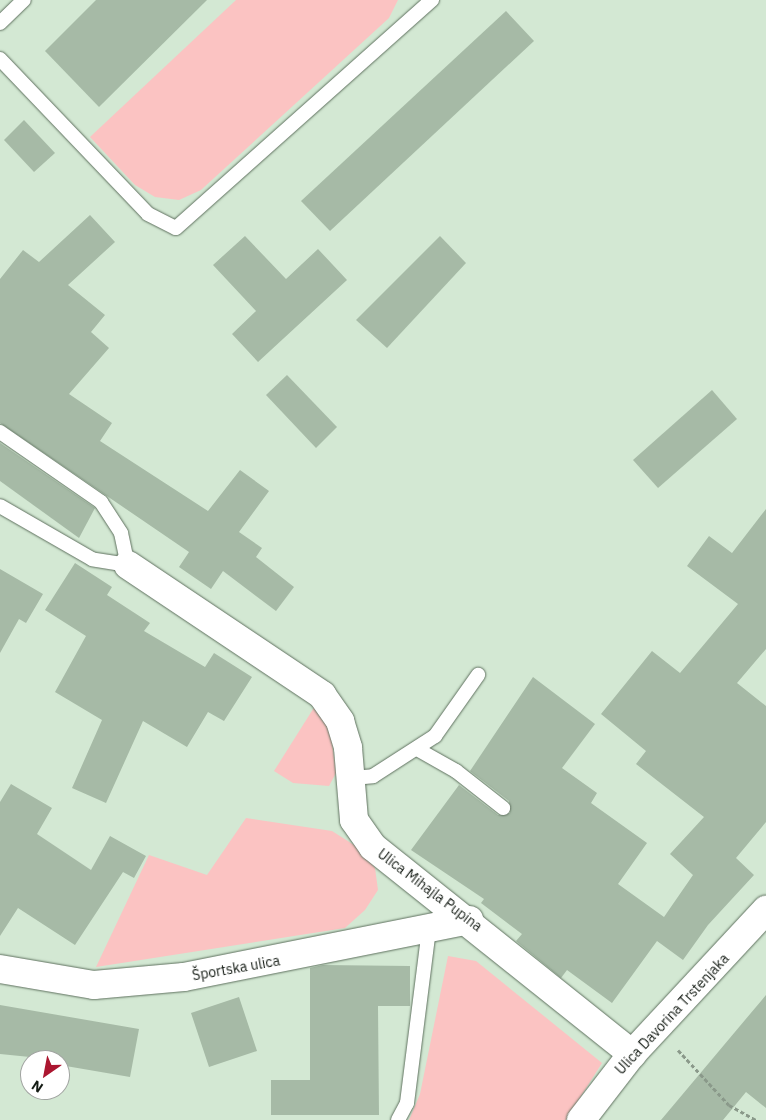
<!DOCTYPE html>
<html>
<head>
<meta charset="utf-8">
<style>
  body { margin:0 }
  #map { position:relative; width:766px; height:1120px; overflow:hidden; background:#d3e8d3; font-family:"IBM Plex Sans",sans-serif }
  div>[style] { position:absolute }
  .green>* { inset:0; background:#fbc3c2 }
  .building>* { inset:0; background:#a6baa6 }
  .path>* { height:3px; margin-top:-1.5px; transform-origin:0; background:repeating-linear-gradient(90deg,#8a998a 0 4px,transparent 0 6.5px) }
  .roads { filter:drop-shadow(0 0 1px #5f715f) drop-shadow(0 0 1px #5f715f) }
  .lane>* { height:14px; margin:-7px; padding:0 7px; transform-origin:7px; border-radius:7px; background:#fff }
  .street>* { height:28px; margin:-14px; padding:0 14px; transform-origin:14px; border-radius:14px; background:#fff }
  span { translate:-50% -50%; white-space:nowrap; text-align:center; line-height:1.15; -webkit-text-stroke:4.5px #fff; paint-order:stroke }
  .street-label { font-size:14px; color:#141b14 }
  .north { position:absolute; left:20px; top:1050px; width:50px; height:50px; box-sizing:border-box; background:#fff; border:1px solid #a1a4a1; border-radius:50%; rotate:213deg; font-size:14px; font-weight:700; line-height:20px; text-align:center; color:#141b14 }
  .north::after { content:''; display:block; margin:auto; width:18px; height:22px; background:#ab1630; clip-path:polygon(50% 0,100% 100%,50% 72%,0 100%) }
</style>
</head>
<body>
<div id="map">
  <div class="green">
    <i style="clip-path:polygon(236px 0,398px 0,389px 18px,201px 190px,179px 200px,155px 197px,135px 185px,90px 137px)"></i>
    <i style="clip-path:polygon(315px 706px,331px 733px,336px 773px,329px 786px,293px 783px,274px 771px)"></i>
    <i style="clip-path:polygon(246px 818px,332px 831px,362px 850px,375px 868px,378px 890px,365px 910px,345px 928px,96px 967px,149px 855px,207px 875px)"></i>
    <i style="clip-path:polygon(448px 956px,476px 961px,602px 1063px,566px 1120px,409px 1120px,420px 1094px)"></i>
  </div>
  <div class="building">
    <i style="clip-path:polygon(96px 0,207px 0,99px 107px,45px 51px)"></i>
    <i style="clip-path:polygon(506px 11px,534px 41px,330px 231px,301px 201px)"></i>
    <i style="clip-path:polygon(24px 120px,55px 153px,34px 172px,4px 140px)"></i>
    <i style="clip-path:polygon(90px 215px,115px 242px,68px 285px,105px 315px,91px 332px,109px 348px,69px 394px,112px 423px,100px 441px,208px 511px,240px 470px,269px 491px,239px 532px,262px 548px,256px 557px,294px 587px,276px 611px,223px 571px,211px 589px,179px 567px,189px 552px,0 423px,0 279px,23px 250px,39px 262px)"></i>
    <i style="clip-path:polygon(245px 236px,286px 279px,318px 249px,347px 280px,258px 362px,232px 334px,256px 311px,213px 265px)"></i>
    <i style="clip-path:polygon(440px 236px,466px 263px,387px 348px,356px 320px)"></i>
    <i style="clip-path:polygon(287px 375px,337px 427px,316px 448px,266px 395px)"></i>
    <i style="clip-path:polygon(712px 390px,737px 419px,658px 488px,633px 460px)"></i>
    <i style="clip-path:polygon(0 443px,95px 508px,79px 538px,0 481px)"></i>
    <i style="clip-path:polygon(766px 509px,766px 649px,737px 683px,766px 706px,766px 822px,736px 858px,754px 875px,708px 925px,683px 960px,657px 941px,612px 1003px,567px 970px,561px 978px,516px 941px,522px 934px,481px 903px,484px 899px,411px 850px,459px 785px,498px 815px,510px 813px,509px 801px,470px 771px,533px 677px,595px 724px,562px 768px,597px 793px,591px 803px,647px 843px,618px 884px,664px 917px,693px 875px,670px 854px,704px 817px,636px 764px,646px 751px,601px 714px,652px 651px,680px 673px,738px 604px,687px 566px,709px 536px,732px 553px)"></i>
    <i style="clip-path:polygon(75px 563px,112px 587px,107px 595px,150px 623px,144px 631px,205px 667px,214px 653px,252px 677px,224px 721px,208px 712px,187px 747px,143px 721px,106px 803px,72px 788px,102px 720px,55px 692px,86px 636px,45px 610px)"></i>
    <i style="clip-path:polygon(0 569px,43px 594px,26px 623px,19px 619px,0 653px)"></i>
    <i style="clip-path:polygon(11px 784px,52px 808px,37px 834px,91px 870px,110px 836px,146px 856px,134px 878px,123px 872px,75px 945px,18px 908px,0 936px,0 802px)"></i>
    <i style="clip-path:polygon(323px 965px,410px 966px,410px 1006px,378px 1006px,379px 1115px,271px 1115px,271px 1080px,310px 1080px,310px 968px)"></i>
    <i style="clip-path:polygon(766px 995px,766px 1108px,746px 1092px,723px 1120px,661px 1120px)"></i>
    <i style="clip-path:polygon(239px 997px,257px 1051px,209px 1067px,191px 1013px)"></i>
    <i style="clip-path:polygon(0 1005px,139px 1029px,130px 1077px,60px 1065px,60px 1060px,0 1054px)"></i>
  </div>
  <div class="path">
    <i style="left:678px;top:1050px;width:75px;rotate:47.2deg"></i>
    <i style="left:729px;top:1105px;width:31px;rotate:29deg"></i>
  </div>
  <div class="roads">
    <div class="lane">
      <i style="left:0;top:23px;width:33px;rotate:-44deg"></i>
      <i style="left:0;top:59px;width:214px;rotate:46.3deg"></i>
      <i style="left:148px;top:214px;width:31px;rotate:27deg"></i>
      <i style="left:176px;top:228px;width:343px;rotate:-41.7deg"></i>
      <i style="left:0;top:432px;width:123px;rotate:34.7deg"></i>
      <i style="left:101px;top:502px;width:37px;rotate:57deg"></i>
      <i style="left:121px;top:533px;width:33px;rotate:78deg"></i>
      <i style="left:128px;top:565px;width:36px;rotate:-171deg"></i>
      <i style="left:92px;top:559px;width:106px;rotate:-150.1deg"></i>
      <i style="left:417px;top:749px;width:45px;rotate:29.4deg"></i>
      <i style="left:456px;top:771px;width:60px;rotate:38.2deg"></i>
      <i style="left:352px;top:778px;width:21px;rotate:-5deg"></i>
      <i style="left:373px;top:776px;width:74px;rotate:-32.8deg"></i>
      <i style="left:435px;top:736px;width:75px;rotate:-54.8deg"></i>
      <i style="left:398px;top:1120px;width:19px;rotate:-62deg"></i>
      <i style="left:407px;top:1103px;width:175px;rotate:-82.8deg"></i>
    </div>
    <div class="street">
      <i style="left:128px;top:565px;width:234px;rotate:33.8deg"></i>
      <i style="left:322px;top:695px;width:32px;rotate:55deg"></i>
      <i style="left:340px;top:721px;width:28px;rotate:73deg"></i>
      <i style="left:348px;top:748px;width:72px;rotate:85.2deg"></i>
      <i style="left:354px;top:820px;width:33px;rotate:55deg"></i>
      <i style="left:373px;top:847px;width:332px;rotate:38.6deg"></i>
      <i style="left:0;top:969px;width:95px;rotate:9.7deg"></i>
      <i style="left:94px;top:985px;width:90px;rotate:-5.1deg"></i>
      <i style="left:184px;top:977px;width:291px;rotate:-11.3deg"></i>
      <i style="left:581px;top:1120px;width:83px;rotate:-52.3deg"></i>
      <i style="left:632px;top:1054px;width:197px;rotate:-47.1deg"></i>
    </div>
  </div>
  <div class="street-label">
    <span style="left:430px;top:890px;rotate:37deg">Ulica Mihajla Pupina</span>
    <span style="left:236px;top:968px;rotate:-10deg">Športska ulica</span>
    <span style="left:672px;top:1014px;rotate:-47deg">Ulica Davorina Trstenjaka</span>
  </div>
  <div class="north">N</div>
</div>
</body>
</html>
